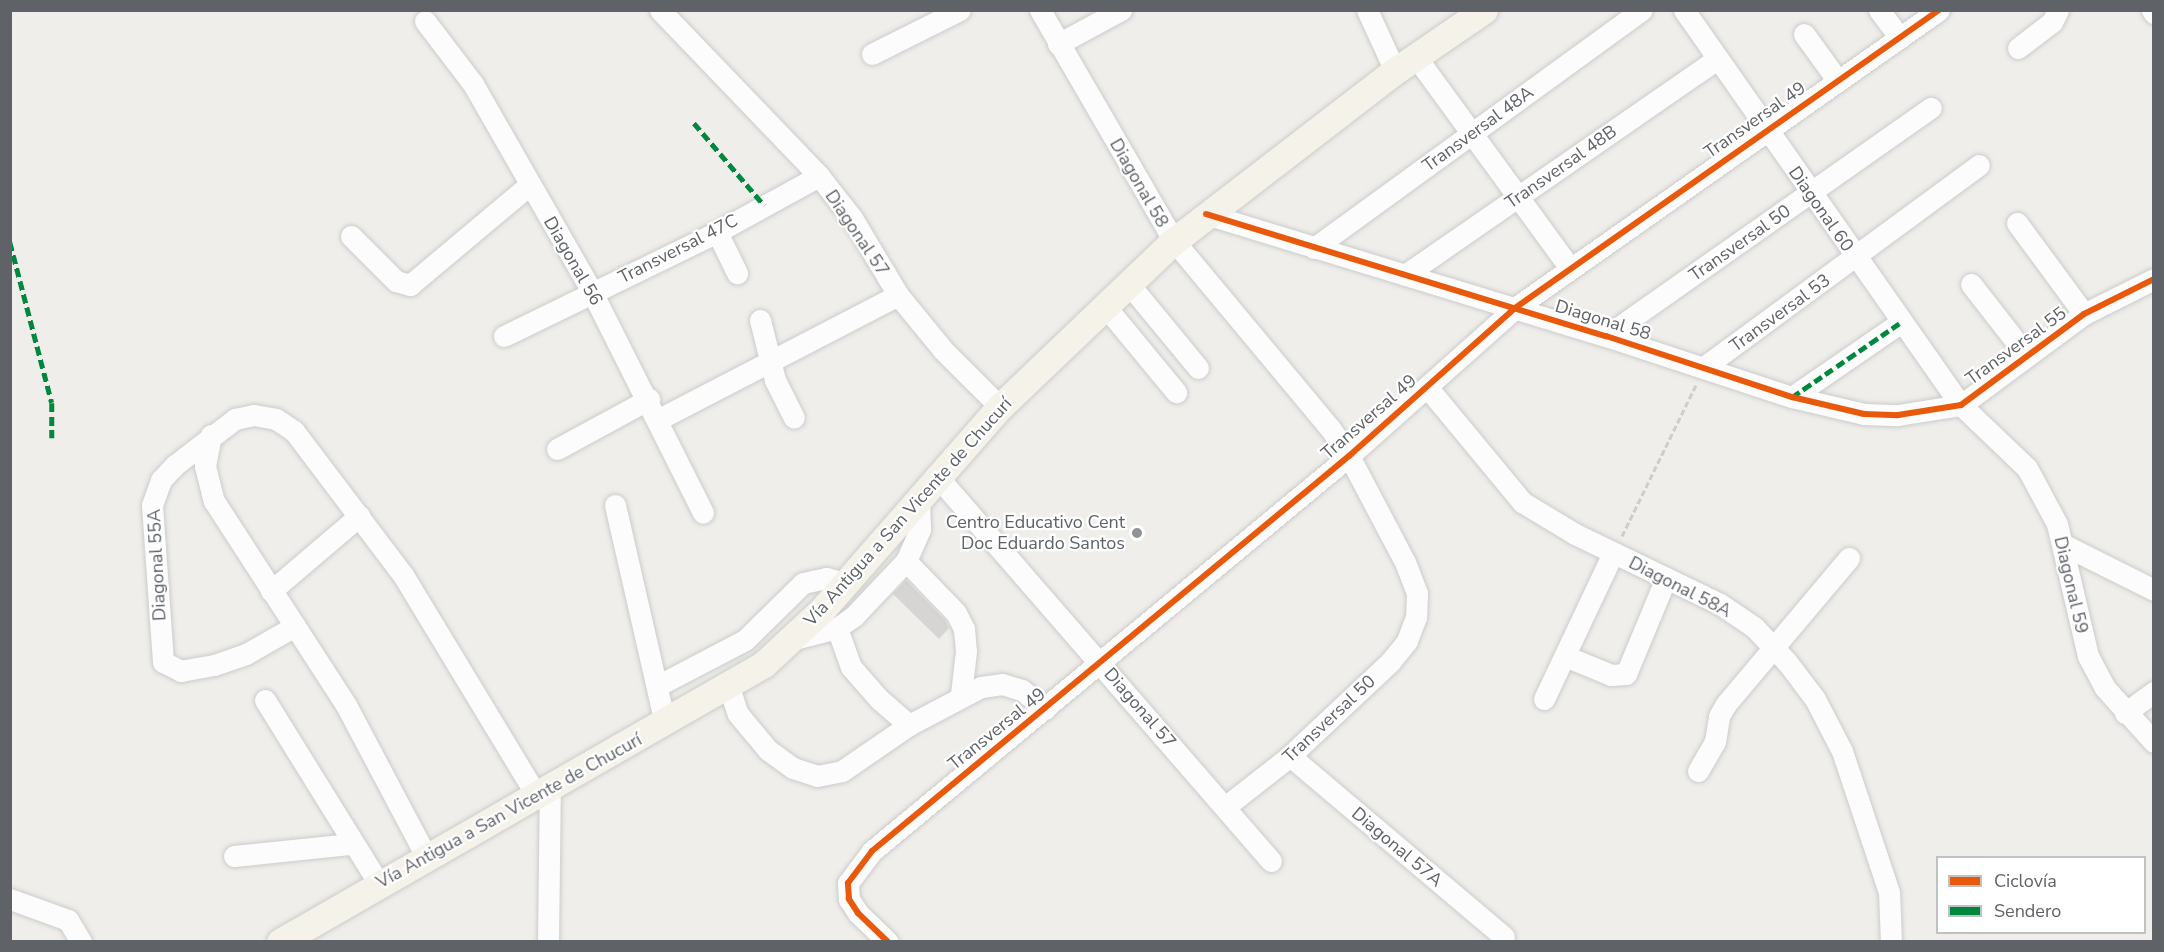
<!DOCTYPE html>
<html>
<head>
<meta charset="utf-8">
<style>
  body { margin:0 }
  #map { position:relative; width:2164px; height:952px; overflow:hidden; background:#efeeea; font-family:"Nunito Sans",sans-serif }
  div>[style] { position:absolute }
  .building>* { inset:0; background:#d6d5d3 }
  .path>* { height:3px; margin-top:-1.5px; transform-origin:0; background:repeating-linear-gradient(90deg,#cacfcc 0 6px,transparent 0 9px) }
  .roads { filter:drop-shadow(0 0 2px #cbcccc) drop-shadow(0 0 2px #cbcccc) }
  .minor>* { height:21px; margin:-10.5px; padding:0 10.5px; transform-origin:10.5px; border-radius:10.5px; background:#fdfcfc }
  .major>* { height:27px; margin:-13.5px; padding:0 13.5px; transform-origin:13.5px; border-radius:13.5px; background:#f4f2e9 }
  .quiet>* { height:4.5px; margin-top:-2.25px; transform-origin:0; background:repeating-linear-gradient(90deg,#00873e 0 9px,transparent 0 13.5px) }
  .cycleway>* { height:6px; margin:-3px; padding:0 3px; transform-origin:3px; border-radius:3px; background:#e8590c }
  .dots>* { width:16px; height:16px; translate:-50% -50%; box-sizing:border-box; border:3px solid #fff; border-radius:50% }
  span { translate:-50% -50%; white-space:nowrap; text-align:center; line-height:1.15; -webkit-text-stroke:4.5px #fff; paint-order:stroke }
  .street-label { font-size:18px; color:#5f6368 }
  .poi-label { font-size:18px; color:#5f6368 }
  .right { translate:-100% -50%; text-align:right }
  .frame { position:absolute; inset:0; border:12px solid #5f6368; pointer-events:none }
  .legend { position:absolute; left:1936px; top:856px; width:210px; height:78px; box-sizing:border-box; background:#fff; border:2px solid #bfc1c3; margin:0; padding:8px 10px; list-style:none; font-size:18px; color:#5f6368 }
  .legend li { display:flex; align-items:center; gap:12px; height:30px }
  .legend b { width:30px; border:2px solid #bfc1c3 }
</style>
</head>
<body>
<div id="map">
  <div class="building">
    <i style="clip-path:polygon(906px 580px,945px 620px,949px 628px,939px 639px,893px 594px)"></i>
  </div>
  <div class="path">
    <i style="left:1622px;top:536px;width:168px;rotate:-63.9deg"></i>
  </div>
  <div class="roads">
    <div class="minor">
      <i style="left:660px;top:10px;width:230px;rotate:46.2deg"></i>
      <i style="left:819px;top:176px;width:53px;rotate:51.8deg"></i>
      <i style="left:852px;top:218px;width:90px;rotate:59.1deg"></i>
      <i style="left:898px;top:295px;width:71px;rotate:50.7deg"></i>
      <i style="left:943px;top:350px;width:81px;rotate:45deg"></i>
      <i style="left:1040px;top:10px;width:267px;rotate:59.9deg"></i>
      <i style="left:1174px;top:241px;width:244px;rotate:50.2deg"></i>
      <i style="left:1330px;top:428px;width:34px;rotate:56deg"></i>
      <i style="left:1349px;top:456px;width:120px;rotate:62.2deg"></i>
      <i style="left:1405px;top:562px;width:33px;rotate:69deg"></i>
      <i style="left:1417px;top:593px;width:24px;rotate:92deg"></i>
      <i style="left:1416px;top:617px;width:26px;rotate:111deg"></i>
      <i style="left:1407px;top:641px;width:27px;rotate:129deg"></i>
      <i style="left:1390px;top:662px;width:137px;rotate:136.8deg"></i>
      <i style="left:1290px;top:756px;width:83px;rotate:141.9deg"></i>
      <i style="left:1367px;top:10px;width:67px;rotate:65.3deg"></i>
      <i style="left:1684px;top:10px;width:482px;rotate:55deg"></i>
      <i style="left:1961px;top:405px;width:91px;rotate:43.7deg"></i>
      <i style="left:2027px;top:468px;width:64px;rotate:61.8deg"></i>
      <i style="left:2057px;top:524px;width:136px;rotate:76.8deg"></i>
      <i style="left:2088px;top:656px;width:36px;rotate:62deg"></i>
      <i style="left:2105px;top:688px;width:73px;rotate:47.8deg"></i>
      <i style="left:1879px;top:10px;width:35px;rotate:53deg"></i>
      <i style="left:2152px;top:10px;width:4px;rotate:56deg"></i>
      <i style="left:425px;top:21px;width:79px;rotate:52.7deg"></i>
      <i style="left:473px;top:84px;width:240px;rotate:60.2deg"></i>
      <i style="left:592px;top:292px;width:247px;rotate:63.3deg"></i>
      <i style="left:1804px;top:34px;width:58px;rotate:54.1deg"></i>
      <i style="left:1058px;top:44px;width:72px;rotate:-28.4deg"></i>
      <i style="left:2018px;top:48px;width:43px;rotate:-37.4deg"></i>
      <i style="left:2052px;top:22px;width:13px;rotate:-63deg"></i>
      <i style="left:872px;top:54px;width:98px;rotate:-26.6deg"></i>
      <i style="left:1416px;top:57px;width:260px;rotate:53.9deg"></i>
      <i style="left:1206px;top:214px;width:418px;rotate:17deg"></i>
      <i style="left:1606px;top:336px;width:196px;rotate:18.2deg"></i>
      <i style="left:1792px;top:397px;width:74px;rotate:13.3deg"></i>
      <i style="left:1864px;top:414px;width:34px;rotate:2deg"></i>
      <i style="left:1898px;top:415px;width:64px;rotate:-9deg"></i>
      <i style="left:1961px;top:405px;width:153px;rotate:-36.5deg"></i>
      <i style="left:2084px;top:314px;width:78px;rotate:-26.6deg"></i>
      <i style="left:2017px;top:223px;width:113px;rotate:53.6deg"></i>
      <i style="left:717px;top:232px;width:46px;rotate:64deg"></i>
      <i style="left:351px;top:236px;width:64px;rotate:45deg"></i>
      <i style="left:396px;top:281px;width:15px;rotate:16deg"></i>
      <i style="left:410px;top:285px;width:154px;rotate:-40deg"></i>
      <i style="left:1314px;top:248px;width:405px;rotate:-36deg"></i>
      <i style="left:1405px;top:275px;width:379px;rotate:-34.7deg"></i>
      <i style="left:1128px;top:283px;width:110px;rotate:50.5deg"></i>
      <i style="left:1971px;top:284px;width:91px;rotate:52.1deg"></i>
      <i style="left:1105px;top:306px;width:112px;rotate:50.5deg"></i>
      <i style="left:760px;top:320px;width:62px;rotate:76deg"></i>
      <i style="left:775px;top:380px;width:42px;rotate:63.4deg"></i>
      <i style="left:504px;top:336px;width:237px;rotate:-26deg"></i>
      <i style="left:717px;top:232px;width:116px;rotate:-28.8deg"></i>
      <i style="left:1606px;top:336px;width:397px;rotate:-35.1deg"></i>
      <i style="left:1704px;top:367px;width:341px;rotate:-36.3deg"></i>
      <i style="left:1427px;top:387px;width:149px;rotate:50.4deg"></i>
      <i style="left:1522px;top:502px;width:62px;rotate:31.1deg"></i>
      <i style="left:1575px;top:534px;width:161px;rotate:25.8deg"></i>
      <i style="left:1720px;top:604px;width:41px;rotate:34.1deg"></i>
      <i style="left:1754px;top:627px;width:48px;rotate:46.7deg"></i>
      <i style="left:1787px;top:662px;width:46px;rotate:52.9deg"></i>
      <i style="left:1815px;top:699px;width:59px;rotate:62.6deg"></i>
      <i style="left:1842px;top:751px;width:149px;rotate:71.6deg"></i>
      <i style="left:1889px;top:892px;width:50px;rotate:87.7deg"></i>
      <i style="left:1792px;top:397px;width:132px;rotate:-34.5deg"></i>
      <i style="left:659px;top:419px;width:269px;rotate:-27.4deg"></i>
      <i style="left:211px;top:435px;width:32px;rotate:101deg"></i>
      <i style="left:205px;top:466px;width:36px;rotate:76deg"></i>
      <i style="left:214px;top:501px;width:243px;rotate:57.1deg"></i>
      <i style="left:346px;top:705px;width:171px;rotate:62.1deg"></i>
      <i style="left:557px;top:449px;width:105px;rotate:-28.5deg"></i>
      <i style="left:936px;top:475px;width:511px;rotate:49.05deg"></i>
      <i style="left:615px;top:505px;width:224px;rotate:77.1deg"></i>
      <i style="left:2064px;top:545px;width:101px;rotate:26.6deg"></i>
      <i style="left:906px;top:561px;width:72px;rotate:46.1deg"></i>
      <i style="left:956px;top:613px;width:18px;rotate:63deg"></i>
      <i style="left:964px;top:629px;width:22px;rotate:85deg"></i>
      <i style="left:966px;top:651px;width:43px;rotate:96.6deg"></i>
      <i style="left:271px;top:591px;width:116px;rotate:-40.4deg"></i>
      <i style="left:295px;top:626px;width:56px;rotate:150.3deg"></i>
      <i style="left:246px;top:654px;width:34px;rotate:161deg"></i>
      <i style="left:214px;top:665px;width:34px;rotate:170deg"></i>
      <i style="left:181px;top:671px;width:20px;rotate:-153deg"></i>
      <i style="left:163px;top:662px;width:157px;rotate:-94deg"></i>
      <i style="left:152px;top:505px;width:27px;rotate:-70deg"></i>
      <i style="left:161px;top:480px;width:21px;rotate:-47deg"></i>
      <i style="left:175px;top:465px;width:76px;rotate:-37.5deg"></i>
      <i style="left:235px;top:419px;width:19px;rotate:-12deg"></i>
      <i style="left:254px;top:415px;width:22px;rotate:10deg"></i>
      <i style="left:276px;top:419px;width:22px;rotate:34deg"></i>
      <i style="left:294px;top:431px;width:181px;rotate:52.9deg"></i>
      <i style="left:403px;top:575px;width:255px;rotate:58.8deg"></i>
      <i style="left:837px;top:628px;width:41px;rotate:70.3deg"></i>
      <i style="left:851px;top:667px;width:43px;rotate:48.8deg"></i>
      <i style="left:879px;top:699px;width:40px;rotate:41deg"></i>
      <i style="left:794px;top:639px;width:44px;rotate:-14.3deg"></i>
      <i style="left:837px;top:628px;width:21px;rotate:-35deg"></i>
      <i style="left:854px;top:616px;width:76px;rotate:-46.6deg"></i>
      <i style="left:906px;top:561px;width:35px;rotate:-66deg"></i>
      <i style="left:920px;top:529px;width:34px;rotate:-92deg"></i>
      <i style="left:1565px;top:656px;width:50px;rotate:22.4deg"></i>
      <i style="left:1611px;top:675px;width:15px;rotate:-4deg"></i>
      <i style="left:1626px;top:674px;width:104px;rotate:-67.4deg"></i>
      <i style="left:657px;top:686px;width:99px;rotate:-27.6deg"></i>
      <i style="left:745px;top:640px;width:81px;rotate:-44.5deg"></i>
      <i style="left:803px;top:583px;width:24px;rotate:-12deg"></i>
      <i style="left:826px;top:578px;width:20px;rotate:15deg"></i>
      <i style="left:729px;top:687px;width:28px;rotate:72deg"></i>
      <i style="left:738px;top:714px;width:47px;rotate:50.2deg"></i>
      <i style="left:768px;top:750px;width:31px;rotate:36deg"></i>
      <i style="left:793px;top:768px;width:25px;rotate:18deg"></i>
      <i style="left:817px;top:776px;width:25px;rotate:-11deg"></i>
      <i style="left:842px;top:771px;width:81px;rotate:-34.5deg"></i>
      <i style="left:909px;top:725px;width:81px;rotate:-27.8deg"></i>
      <i style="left:981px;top:687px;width:21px;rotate:-8deg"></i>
      <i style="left:1002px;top:684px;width:21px;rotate:17deg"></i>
      <i style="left:1022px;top:690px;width:30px;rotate:40deg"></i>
      <i style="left:1544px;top:699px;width:161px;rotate:-64.7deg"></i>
      <i style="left:265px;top:700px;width:216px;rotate:58.2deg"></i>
      <i style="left:2125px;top:713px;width:36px;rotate:-36deg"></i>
      <i style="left:1290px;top:756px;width:280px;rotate:40.2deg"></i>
      <i style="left:1698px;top:771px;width:34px;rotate:-60deg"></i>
      <i style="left:1715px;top:742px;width:26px;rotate:-81deg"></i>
      <i style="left:1719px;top:716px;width:14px;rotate:-60deg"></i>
      <i style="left:1726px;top:704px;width:191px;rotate:-49.9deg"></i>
      <i style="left:234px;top:856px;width:118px;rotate:-5.9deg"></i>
      <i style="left:10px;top:899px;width:62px;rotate:19.9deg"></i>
      <i style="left:68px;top:920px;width:26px;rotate:59deg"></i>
      <i style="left:548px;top:942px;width:158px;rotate:-89.3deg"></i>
      <i style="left:888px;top:942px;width:42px;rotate:-136deg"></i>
      <i style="left:858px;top:913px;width:17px;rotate:-123deg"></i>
      <i style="left:849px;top:899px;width:16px;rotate:-94deg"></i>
      <i style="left:848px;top:883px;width:40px;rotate:-53deg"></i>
      <i style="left:872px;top:851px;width:619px;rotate:-39.63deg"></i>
      <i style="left:1349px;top:456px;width:222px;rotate:-41.7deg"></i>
      <i style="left:1515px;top:308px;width:518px;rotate:-35.1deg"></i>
    </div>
    <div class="major">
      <i style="left:280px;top:942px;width:558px;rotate:-29.87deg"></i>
      <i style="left:764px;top:664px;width:79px;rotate:-43deg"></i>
      <i style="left:822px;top:610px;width:270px;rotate:-48.8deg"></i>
      <i style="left:1000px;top:407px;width:240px;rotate:-43.7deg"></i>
      <i style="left:1174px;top:241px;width:279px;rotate:-37.6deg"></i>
      <i style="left:1395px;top:71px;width:108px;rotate:-34.4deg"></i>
    </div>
  </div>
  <div class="quiet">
    <i style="left:694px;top:123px;width:108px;rotate:49.5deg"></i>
    <i style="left:10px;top:242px;width:166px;rotate:75.4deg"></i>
    <i style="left:52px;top:403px;width:35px;rotate:90deg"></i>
    <i style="left:1792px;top:397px;width:132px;rotate:-34.5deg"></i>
  </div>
  <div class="cycleway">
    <i style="left:1206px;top:214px;width:418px;rotate:17deg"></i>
    <i style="left:1606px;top:336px;width:196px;rotate:18.2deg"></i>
    <i style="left:1792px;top:397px;width:74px;rotate:13.3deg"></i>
    <i style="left:1864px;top:414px;width:34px;rotate:2deg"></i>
    <i style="left:1898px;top:415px;width:64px;rotate:-9deg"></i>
    <i style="left:1961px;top:405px;width:153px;rotate:-36.5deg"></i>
    <i style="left:2084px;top:314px;width:78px;rotate:-26.6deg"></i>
    <i style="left:888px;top:942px;width:42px;rotate:-136deg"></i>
    <i style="left:858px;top:913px;width:17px;rotate:-123deg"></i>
    <i style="left:849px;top:899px;width:16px;rotate:-94deg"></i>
    <i style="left:848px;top:883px;width:40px;rotate:-53deg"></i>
    <i style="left:872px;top:851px;width:619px;rotate:-39.63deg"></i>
    <i style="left:1349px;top:456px;width:222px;rotate:-41.7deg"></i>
    <i style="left:1515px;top:308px;width:518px;rotate:-35.1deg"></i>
  </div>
  <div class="dots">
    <i style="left:1137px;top:533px;background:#919496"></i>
  </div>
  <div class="street-label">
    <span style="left:1755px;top:120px;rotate:-35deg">Transversal 49</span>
    <span style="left:1478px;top:129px;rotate:-36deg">Transversal 48A</span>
    <span style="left:1561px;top:167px;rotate:-35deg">Transversal 48B</span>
    <span style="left:1139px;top:183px;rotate:60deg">Diagonal 58</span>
    <span style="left:1821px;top:209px;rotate:55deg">Diagonal 60</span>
    <span style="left:857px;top:233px;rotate:56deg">Diagonal 57</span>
    <span style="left:1740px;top:243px;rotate:-35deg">Transversal 50</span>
    <span style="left:678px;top:249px;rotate:-27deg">Transversal 47C</span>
    <span style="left:573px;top:261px;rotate:60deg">Diagonal 56</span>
    <span style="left:1780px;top:313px;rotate:-36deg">Transversal 53</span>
    <span style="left:1603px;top:320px;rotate:17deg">Diagonal 58</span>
    <span style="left:2016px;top:346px;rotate:-36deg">Transversal 55</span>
    <span style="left:1369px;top:417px;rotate:-41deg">Transversal 49</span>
    <span style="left:908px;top:512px;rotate:-48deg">Vía Antigua a San Vicente de Chucurí</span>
    <span style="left:157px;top:565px;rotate:-93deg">Diagonal 55A</span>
    <span style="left:2071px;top:585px;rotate:77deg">Diagonal 59</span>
    <span style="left:1680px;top:587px;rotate:27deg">Diagonal 58A</span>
    <span style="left:1140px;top:708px;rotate:49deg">Diagonal 57</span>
    <span style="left:1329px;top:719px;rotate:-43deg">Transversal 50</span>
    <span style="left:997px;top:729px;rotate:-39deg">Transversal 49</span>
    <span style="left:509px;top:811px;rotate:-29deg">Vía Antigua a San Vicente de Chucurí</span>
    <span style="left:1397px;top:847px;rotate:40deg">Diagonal 57A</span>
  </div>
  <div class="poi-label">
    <span class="right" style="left:1125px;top:533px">Centro Educativo Cent<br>Doc Eduardo Santos</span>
  </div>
  <div class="frame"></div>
  <ul class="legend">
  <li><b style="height:8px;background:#e8590c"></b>Ciclovía</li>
  <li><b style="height:8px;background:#00873e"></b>Sendero</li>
  </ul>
</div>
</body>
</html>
